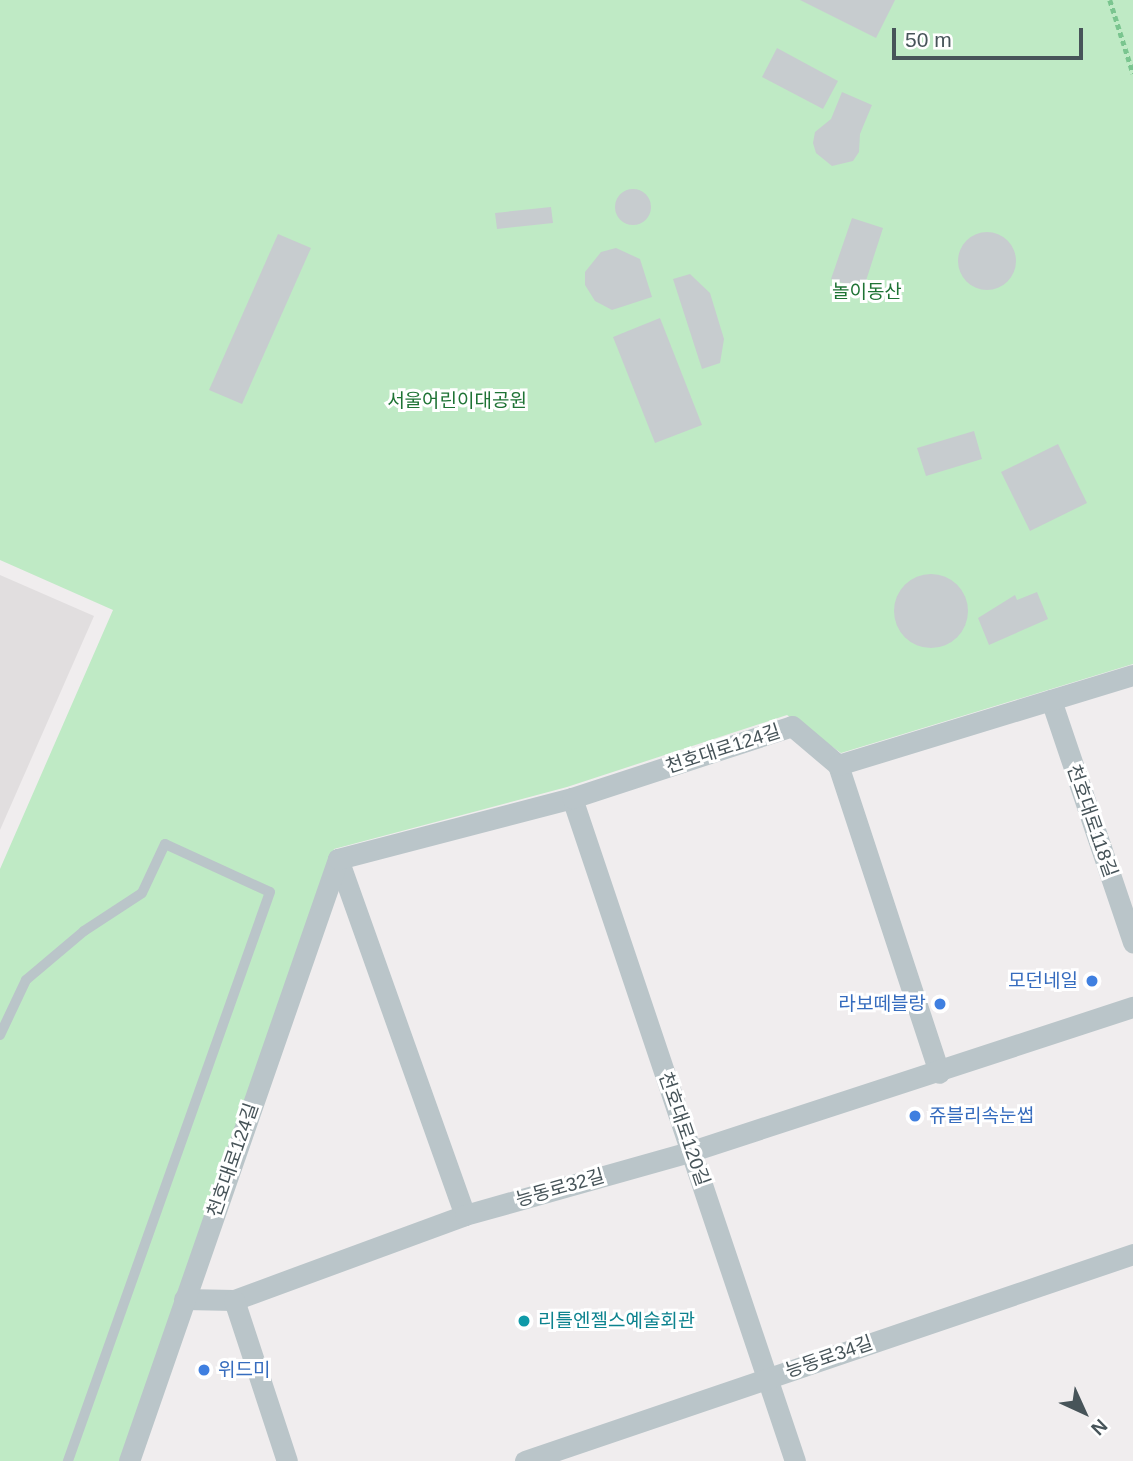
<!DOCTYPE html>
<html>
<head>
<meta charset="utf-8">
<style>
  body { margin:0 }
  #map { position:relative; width:1133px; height:1461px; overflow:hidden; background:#f0edee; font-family:Helvetica,"Noto Sans KR",sans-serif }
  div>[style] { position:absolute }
  .education>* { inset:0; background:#e1dedf }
  .green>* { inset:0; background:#bfeac5 }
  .building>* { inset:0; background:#c7cccf }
  .round { border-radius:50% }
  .path>* { height:4.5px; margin-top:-2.25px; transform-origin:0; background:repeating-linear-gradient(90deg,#7ac58f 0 5px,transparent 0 8.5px) }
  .service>* { height:10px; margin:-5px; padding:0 5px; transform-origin:5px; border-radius:5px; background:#bac5c9 }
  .minor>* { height:21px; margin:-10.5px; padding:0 10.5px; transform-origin:10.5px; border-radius:10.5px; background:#bac5c9 }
  .dots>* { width:19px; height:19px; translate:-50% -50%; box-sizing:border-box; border:4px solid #fff; border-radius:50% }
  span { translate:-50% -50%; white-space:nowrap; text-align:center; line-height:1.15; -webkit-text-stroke:6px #fff; paint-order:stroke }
  .park-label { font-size:19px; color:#1f7335 }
  .street-label { font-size:19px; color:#475459 }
  .shop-label { font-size:19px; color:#366cbe }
  .right { translate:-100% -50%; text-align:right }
  .left { translate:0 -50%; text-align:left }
  .culture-label { font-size:19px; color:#0d838f }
  .north { position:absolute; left:1049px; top:1377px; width:70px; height:70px; -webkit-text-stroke:5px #fff; paint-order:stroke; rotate:135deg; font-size:19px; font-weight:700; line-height:28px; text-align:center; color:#475459 }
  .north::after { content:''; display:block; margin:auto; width:24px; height:32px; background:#475459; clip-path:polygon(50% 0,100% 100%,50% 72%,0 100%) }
  .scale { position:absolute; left:892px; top:28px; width:191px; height:32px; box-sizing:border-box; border:4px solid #475459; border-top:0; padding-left:9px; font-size:21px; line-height:24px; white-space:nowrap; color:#475459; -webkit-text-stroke:5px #fff; paint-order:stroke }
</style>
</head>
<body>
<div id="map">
  <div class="education">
    <i style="clip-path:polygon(0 575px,94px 616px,0 830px)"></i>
  </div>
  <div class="green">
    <i style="clip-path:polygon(0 0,1133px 0,1133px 664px,841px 753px,787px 715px,567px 787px,334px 849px,121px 1461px,0 1461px,0 869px,113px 610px,0 560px)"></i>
  </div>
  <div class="building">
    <i style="clip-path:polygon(800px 0,895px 0,876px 38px)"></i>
    <i style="clip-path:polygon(777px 48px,838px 81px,823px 109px,762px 77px)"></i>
    <i style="clip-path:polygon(842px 92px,872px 105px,860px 134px,859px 152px,853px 161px,832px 166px,816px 153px,813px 143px,815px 132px,831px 119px)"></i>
    <i class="round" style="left:615px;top:189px;width:36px;height:36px"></i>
    <i style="clip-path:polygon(551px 207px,553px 223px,497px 229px,495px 213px)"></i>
    <i style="clip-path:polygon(852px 218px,883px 228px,863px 290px,831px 279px)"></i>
    <i class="round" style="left:958px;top:232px;width:58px;height:58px"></i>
    <i style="clip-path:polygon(278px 234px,311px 248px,242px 404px,209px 390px)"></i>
    <i style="clip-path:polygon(616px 248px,640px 259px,652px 297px,612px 310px,595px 301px,585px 285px,585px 272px,601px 252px)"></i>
    <i style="clip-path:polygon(690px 274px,710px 293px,724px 339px,720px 363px,702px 369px,673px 279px)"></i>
    <i style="clip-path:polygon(660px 318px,702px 425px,655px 443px,613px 337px)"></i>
    <i style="clip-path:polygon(974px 431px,982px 459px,926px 476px,917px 448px)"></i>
    <i style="clip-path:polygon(1058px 444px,1087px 503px,1030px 531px,1001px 472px)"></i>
    <i class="round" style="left:894px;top:574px;width:74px;height:74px"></i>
    <i style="clip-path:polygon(1037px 592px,1048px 619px,989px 645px,978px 618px,1015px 595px,1017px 600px)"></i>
  </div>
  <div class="path">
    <i style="left:1110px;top:0;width:77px;rotate:72.5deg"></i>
  </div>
  <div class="service">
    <i style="left:0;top:1035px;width:61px;rotate:-64.7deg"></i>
    <i style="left:26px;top:980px;width:76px;rotate:-40.2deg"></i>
    <i style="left:84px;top:931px;width:69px;rotate:-33.2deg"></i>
    <i style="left:142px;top:893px;width:54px;rotate:-64.9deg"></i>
    <i style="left:165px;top:844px;width:115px;rotate:24.6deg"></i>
    <i style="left:270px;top:892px;width:604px;rotate:109.55deg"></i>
  </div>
  <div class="minor">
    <i style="left:1051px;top:700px;width:256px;rotate:71.3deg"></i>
    <i style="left:838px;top:765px;width:324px;rotate:71.8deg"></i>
    <i style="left:572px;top:798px;width:699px;rotate:71.41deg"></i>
    <i style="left:338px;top:859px;width:378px;rotate:70.4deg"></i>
    <i style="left:184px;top:1299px;width:50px;rotate:1.1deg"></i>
    <i style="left:234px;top:1300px;width:246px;rotate:-20.2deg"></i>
    <i style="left:465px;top:1215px;width:236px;rotate:-15.7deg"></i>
    <i style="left:692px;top:1151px;width:464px;rotate:-18.1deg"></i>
    <i style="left:234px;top:1300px;width:169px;rotate:71.8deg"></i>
    <i style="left:129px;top:1461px;width:637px;rotate:-70.85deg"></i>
    <i style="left:338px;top:859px;width:242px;rotate:-14.6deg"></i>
    <i style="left:572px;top:798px;width:231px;rotate:-18.1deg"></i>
    <i style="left:792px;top:726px;width:60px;rotate:40.3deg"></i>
    <i style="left:838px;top:765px;width:308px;rotate:-17deg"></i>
    <i style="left:525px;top:1461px;width:642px;rotate:-18.8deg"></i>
  </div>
  <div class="dots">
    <i style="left:1092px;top:981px;background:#3f7fe0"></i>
    <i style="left:940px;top:1004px;background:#3f7fe0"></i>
    <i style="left:915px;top:1116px;background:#3f7fe0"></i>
    <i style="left:524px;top:1321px;background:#0f9aa8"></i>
    <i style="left:204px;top:1370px;background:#3f7fe0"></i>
  </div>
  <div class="park-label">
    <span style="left:867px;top:292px">놀이동산</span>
    <span style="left:457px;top:401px">서울어린이대공원</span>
  </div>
  <div class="street-label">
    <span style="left:723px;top:749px;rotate:-18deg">천호대로124길</span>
    <span style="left:1092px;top:821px;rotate:71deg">천호대로118길</span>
    <span style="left:684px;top:1129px;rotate:71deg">천호대로120길</span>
    <span style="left:233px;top:1160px;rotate:-71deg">천호대로124길</span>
    <span style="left:560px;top:1188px;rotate:-16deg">능동로32길</span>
    <span style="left:829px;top:1357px;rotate:-19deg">능동로34길</span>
  </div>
  <div class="shop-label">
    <span class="right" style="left:1078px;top:981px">모던네일</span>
    <span class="right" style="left:926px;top:1004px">라보떼블랑</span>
    <span class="left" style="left:929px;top:1116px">쥬블리속눈썹</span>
    <span class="left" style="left:218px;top:1370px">위드미</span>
  </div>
  <div class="culture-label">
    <span class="left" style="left:538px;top:1321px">리틀엔젤스예술회관</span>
  </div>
  <div class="north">N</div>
  <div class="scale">50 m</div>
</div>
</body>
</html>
